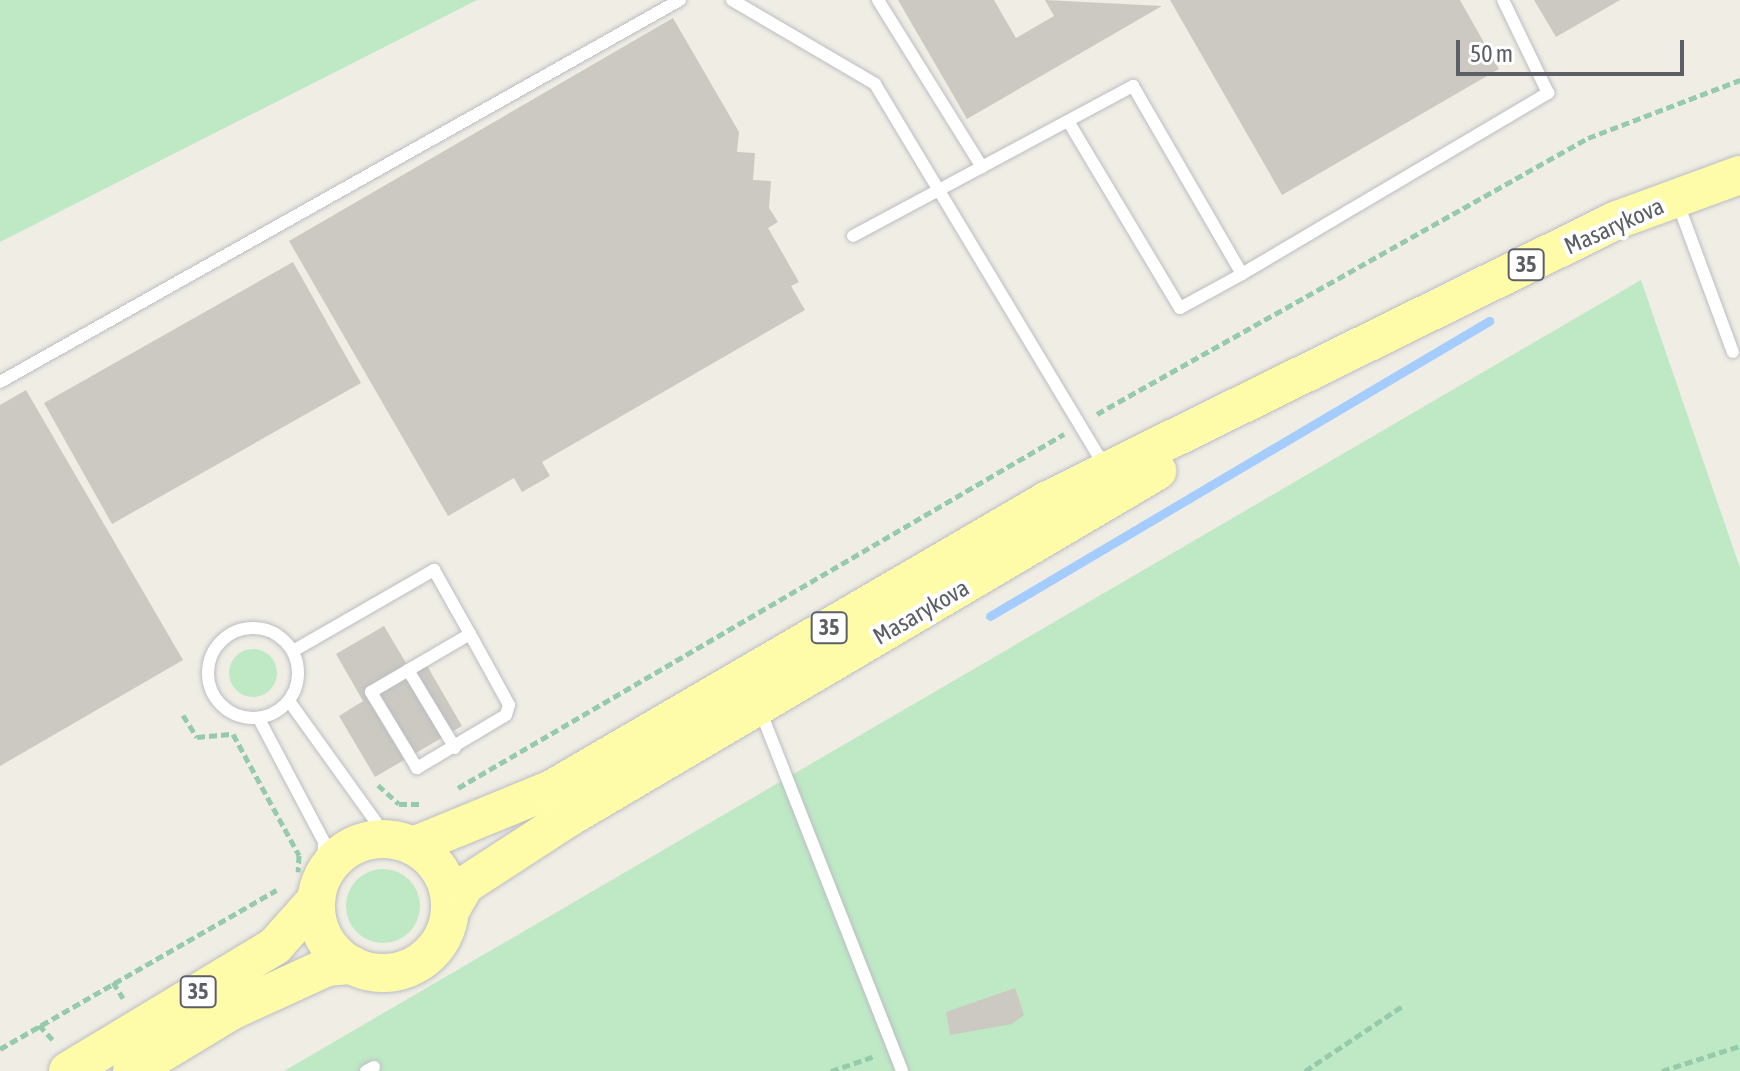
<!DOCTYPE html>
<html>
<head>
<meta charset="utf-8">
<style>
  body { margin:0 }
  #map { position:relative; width:1740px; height:1071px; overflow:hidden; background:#f0eee4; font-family:"Asap Condensed",sans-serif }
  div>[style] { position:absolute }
  .green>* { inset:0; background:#bee9c4 }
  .round { border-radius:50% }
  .stream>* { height:9px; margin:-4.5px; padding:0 4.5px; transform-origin:4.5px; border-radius:4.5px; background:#a4ccff }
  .building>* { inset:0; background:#cbc9c1 }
  .path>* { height:5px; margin-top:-2.5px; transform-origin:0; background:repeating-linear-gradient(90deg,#96caad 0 8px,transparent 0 12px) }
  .roads { filter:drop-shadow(0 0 2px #bbbdc4) drop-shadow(0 0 2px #bbbdc4) }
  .service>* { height:12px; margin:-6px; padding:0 6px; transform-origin:6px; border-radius:6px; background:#fff }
  .service>.ring { margin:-6px; padding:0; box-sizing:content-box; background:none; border:12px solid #fff; border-radius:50% }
  .primary>* { height:38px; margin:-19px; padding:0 19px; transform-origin:19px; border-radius:19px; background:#fffca9 }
  .primary>.ring { margin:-19px; padding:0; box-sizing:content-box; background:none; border:38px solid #fffca9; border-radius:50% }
  span { translate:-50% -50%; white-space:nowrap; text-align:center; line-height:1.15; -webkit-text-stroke:8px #fff; paint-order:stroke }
  .shield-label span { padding:2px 6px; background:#fff; border:2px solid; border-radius:6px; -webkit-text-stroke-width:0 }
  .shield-label { font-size:22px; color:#5c5f66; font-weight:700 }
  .street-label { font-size:24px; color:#5c5f66 }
  .scale { position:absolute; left:1456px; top:40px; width:228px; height:36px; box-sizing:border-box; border:4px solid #5c5f66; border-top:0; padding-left:10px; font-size:24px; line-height:28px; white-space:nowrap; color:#5c5f66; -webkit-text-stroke:6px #fff; paint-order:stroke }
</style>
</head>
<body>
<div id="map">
  <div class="green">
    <i style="clip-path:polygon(0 0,477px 0,0 242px)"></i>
    <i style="clip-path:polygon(1641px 280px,1740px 568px,1740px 1071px,284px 1071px)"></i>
    <i class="round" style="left:229px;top:649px;width:48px;height:48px"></i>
    <i class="round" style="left:346px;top:869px;width:74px;height:74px"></i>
  </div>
  <div class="stream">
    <i style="left:990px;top:616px;width:580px;rotate:-30.59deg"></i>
  </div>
  <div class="building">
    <i style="clip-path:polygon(898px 0,994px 0,1016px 38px,1054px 16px,1045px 0,1162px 6px,967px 119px)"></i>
    <i style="clip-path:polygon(1170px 0,1460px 0,1499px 69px,1282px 195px)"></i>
    <i style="clip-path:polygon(1534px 0,1620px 0,1556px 37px)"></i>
    <i style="clip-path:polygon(673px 18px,739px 132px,737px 152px,755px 153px,753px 180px,771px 181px,769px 208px,778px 222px,768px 228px,799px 282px,791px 286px,805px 310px,542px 462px,550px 476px,522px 492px,514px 478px,448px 516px,289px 241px)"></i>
    <i style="clip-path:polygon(293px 262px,361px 383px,112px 524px,44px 403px)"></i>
    <i style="clip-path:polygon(26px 390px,183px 660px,0 766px,0 405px)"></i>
    <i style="clip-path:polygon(384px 626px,412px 673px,426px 664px,462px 726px,375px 777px,339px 716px,363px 701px,336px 654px)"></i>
    <i style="clip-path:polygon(1015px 988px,1024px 1015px,1012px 1024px,950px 1035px,946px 1012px)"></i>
  </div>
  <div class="path">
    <i style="left:1097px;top:414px;width:563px;rotate:-29.34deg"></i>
    <i style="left:1588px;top:138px;width:163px;rotate:-20.9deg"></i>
    <i style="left:183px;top:715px;width:26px;rotate:58deg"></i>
    <i style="left:197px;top:737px;width:36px;rotate:-5deg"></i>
    <i style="left:233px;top:734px;width:138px;rotate:61.4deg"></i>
    <i style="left:299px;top:855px;width:17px;rotate:93deg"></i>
    <i style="left:378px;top:785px;width:28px;rotate:42deg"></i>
    <i style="left:399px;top:804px;width:21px"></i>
    <i style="left:458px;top:788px;width:702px;rotate:-30.29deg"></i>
    <i style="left:113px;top:982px;width:19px;rotate:58deg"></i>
    <i style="left:39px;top:1025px;width:21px;rotate:47deg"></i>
    <i style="left:0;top:1049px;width:319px;rotate:-29.9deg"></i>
    <i style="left:831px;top:1071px;width:46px;rotate:-18.8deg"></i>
    <i style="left:1305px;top:1071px;width:119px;rotate:-33.7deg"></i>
    <i style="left:1662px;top:1071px;width:82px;rotate:-17.8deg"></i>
  </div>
  <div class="roads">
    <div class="service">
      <i style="left:732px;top:0;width:166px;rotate:30.4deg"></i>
      <i style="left:875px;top:84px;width:447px;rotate:59deg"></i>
      <i style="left:878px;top:0;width:197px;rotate:58.1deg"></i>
      <i style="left:1068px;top:121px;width:218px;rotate:59.1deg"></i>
      <i style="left:1180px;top:308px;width:71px;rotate:-28.7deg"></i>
      <i style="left:1677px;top:201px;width:161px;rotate:69.7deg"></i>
      <i style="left:853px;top:236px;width:318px;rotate:-28.2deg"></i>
      <i style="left:1133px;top:86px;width:217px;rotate:59.9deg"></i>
      <i style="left:1242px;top:274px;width:356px;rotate:-30.6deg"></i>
      <i style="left:1548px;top:93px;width:103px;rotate:-115.8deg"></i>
      <i style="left:0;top:382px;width:780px;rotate:-29.33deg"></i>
      <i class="ring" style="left:208px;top:628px;width:78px;height:78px"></i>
      <i style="left:293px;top:651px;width:163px;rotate:-29.9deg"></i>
      <i style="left:434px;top:570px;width:73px;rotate:60.6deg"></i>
      <i style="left:470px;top:634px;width:81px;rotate:61.2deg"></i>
      <i style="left:509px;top:705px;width:10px;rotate:107deg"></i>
      <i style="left:506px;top:715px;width:104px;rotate:149.2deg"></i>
      <i style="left:417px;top:768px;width:89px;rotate:-121.2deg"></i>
      <i style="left:371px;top:692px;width:115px;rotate:-30.4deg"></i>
      <i style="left:408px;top:670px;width:91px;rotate:58.9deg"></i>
      <i style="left:289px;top:701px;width:170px;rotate:54.3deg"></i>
      <i style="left:760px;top:710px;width:388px;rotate:68.5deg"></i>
      <i style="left:259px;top:719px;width:139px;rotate:62.1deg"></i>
      <i style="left:324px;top:842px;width:33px;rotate:92deg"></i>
      <i style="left:366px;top:1071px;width:9px;rotate:-27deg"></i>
    </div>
    <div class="primary">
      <i class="ring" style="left:316px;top:839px;width:96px;height:96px"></i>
      <i style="left:413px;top:846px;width:150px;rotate:-22.3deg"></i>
      <i style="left:552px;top:789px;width:574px;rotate:-30.23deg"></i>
      <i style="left:1048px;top:500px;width:634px;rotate:-26.2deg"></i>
      <i style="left:1617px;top:220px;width:131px;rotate:-20.1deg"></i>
      <i style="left:450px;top:911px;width:30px;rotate:-60deg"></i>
      <i style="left:465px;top:885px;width:123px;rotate:-33deg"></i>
      <i style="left:568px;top:818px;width:684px;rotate:-30.5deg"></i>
      <i style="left:68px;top:1071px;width:242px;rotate:-31.1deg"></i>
      <i style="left:275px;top:946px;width:62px;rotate:-48.3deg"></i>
      <i style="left:132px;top:1071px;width:116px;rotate:-31.2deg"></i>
      <i style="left:231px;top:1011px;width:106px;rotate:-24.6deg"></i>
      <i style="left:327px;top:967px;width:25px;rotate:-5deg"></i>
    </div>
  </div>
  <div class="shield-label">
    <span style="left:1526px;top:265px">35</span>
    <span style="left:829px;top:628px">35</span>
    <span style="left:198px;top:992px">35</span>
  </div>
  <div class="street-label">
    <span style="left:1614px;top:226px;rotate:-24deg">Masarykova</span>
    <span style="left:921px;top:612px;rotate:-30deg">Masarykova</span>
  </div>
  <div class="scale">50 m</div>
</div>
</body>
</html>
